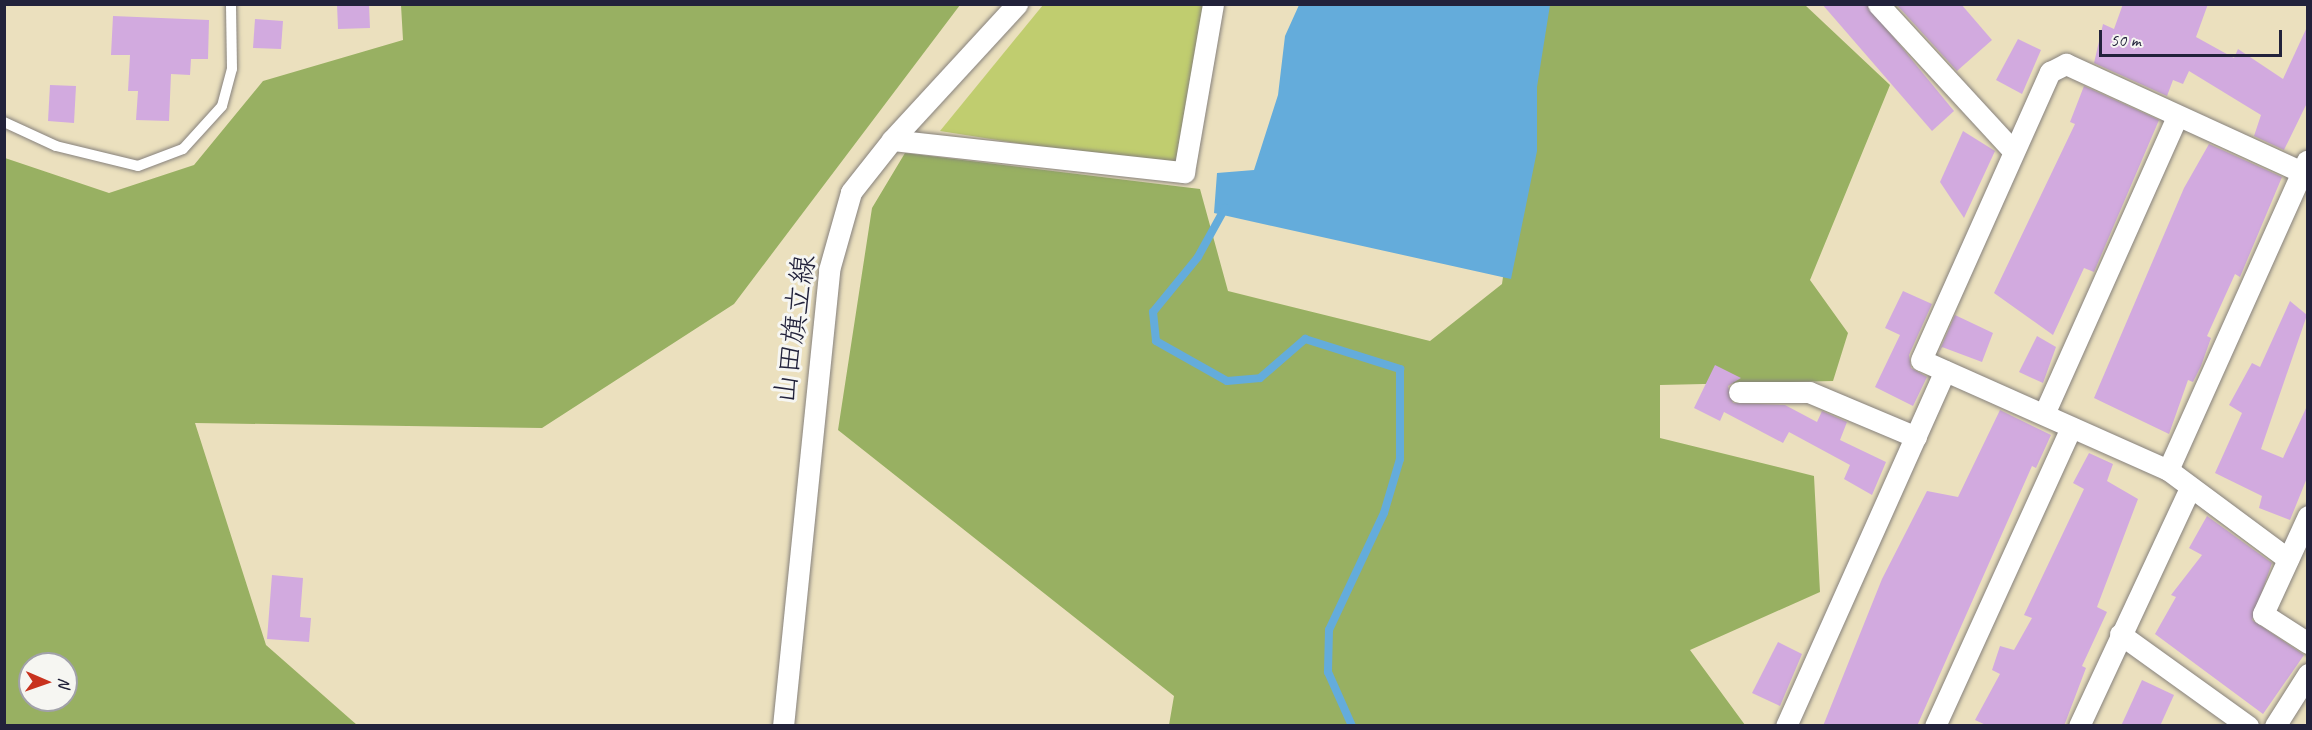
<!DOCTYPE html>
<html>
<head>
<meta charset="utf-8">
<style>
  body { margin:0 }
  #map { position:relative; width:2312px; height:730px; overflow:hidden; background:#ebe0be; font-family:Caveat,"Klee One",sans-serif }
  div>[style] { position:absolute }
  .green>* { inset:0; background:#c0cd6f }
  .forest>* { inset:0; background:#98b062 }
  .water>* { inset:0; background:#64acdb }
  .stream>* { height:8px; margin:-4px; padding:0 4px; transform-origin:4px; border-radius:4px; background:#64acdb }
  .building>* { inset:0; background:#d2aadf }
  .roads { filter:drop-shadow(0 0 2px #86817c) drop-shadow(0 0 2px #86817c) }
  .lane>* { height:10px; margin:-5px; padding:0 5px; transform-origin:5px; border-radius:5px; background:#fff }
  .street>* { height:21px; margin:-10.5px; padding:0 10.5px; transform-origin:10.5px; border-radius:10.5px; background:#fff }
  span { translate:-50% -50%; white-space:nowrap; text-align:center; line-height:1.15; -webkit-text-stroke:6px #f6f6f2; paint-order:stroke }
  .street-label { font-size:30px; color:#22223b }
  .frame { position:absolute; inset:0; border:6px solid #22223b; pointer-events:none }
  .north { position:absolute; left:18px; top:652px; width:60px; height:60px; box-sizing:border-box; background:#f6f6f2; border:2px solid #a1a1a9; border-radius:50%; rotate:92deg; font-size:16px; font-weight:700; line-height:24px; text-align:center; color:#22223b }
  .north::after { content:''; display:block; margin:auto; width:21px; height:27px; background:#c8321e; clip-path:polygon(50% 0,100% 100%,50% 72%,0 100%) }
  .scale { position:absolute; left:2099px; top:30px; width:183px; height:27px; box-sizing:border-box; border:3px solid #22223b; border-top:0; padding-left:8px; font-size:18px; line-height:21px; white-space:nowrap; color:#22223b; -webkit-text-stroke:4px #f6f6f2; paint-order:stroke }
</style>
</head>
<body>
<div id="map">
  <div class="green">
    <i style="clip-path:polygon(1043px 5px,1209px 5px,1183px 169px,940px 131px)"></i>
  </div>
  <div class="forest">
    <i style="clip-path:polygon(evenodd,401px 5px,960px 5px,734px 304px,542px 428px,195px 423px,266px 645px,357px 725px,5px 725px,5px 158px,109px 193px,194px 165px,263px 81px,403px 40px,401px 5px,30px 664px,66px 664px,66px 700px,30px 700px,30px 664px)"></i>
    <i style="clip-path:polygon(1542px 5px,1805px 5px,1890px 85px,1810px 280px,1848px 333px,1833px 381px,1660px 385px,1660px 438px,1814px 476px,1820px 592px,1690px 650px,1745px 725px,1169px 725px,1174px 696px,838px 430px,872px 208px,905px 153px,1200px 189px,1228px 291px,1430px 341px,1502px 284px)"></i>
  </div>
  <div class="water">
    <i style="clip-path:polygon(1299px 5px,1550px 5px,1537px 87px,1537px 151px,1511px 279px,1214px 213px,1217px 173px,1254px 170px,1278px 95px,1285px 36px)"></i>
  </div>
  <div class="stream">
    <i style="left:1225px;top:208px;width:56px;rotate:118.9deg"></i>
    <i style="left:1198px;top:257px;width:71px;rotate:129.3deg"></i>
    <i style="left:1153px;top:312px;width:29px;rotate:84deg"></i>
    <i style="left:1156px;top:341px;width:81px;rotate:29.4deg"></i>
    <i style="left:1227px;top:381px;width:33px;rotate:-5deg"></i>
    <i style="left:1260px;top:378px;width:60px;rotate:-40.9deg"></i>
    <i style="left:1305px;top:339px;width:100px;rotate:17.5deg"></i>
    <i style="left:1400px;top:369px;width:90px;rotate:90deg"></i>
    <i style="left:1400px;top:459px;width:56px;rotate:106.5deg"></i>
    <i style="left:1384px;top:513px;width:129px;rotate:115.2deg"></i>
    <i style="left:1329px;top:630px;width:42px;rotate:91.4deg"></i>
    <i style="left:1328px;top:672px;width:59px;rotate:66deg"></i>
  </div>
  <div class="building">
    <i style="clip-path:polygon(337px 4px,369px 4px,370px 28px,338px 29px)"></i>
    <i style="clip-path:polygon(1822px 4px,1866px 4px,1954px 111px,1932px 131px)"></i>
    <i style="clip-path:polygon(1896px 4px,1961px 4px,1992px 40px,1957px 71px)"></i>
    <i style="clip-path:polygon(2123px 4px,2208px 4px,2196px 37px,2234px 58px,2238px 49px,2283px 79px,2307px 27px,2307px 103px,2284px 150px,2254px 136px,2261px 115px,2189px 71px,2183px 84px,2173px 80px,2167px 96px,2094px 63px,2103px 24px,2114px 29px)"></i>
    <i style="clip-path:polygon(113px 16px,209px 20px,208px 59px,191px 59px,190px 75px,171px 74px,169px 121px,136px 120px,138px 91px,128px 91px,130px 55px,111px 55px)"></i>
    <i style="clip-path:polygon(255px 19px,283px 21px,281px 49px,253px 48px)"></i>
    <i style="clip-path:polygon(2018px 39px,2041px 50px,2022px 94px,1996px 80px)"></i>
    <i style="clip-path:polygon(50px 85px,76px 86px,74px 123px,48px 121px)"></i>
    <i style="clip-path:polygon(2084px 86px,2159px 120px,2094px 272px,2084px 268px,2053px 335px,1994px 293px,2075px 124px,2070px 122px)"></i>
    <i style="clip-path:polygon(1963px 131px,1995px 151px,1964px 218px,1940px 182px)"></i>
    <i style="clip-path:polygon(2209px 144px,2282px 177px,2240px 277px,2235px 274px,2207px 336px,2211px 338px,2201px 366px,2193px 382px,2188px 380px,2169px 434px,2094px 398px,2184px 188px)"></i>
    <i style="clip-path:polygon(1903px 291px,1932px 304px,1909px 355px,1911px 368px,1927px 377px,1913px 406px,1875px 387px,1900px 335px,1885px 328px)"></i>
    <i style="clip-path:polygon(2290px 301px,2307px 315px,2261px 449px,2283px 458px,2307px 406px,2307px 478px,2290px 520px,2259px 508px,2262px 496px,2215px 473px,2242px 413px,2229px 405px,2252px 363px,2260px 367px)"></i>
    <i style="clip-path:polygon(1955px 315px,1993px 333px,1982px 362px,1942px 347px,1938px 354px)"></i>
    <i style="clip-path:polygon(2037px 336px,2056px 347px,2043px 383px,2019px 372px)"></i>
    <i style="clip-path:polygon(1715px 365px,1741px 378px,1728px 386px,1733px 403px,1785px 405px,1817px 422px,1822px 411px,1847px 422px,1840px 440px,1886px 462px,1872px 495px,1844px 479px,1850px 465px,1789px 432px,1783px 443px,1724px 412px,1720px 421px,1694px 408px)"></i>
    <i style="clip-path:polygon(2000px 410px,2051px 435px,2036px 468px,2032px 466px,1917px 726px,1823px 726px,1882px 579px,1927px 491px,1958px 497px)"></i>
    <i style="clip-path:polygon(2089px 453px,2113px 464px,2107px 481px,2138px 499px,2097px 607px,2107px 612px,2082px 666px,2086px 668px,2064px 726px,1988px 726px,1975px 720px,2000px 674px,1992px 670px,2000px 646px,2014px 650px,2032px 618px,2024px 615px,2084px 489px,2073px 483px)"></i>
    <i style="clip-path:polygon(2207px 516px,2272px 563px,2252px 620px,2304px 655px,2263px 714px,2155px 634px,2176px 597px,2171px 595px,2202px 555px,2189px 548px)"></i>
    <i style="clip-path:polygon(272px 575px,303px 578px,300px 617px,311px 618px,309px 642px,267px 639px)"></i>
    <i style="clip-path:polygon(1778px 642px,1802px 654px,1780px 706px,1752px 693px)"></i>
    <i style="clip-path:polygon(2142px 680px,2174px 695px,2160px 726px,2121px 726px)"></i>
  </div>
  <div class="roads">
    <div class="lane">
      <i style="left:4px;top:122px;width:57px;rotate:24.8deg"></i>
      <i style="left:56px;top:146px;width:84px;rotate:13.7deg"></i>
      <i style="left:138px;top:166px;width:48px;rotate:-20.7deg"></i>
      <i style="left:183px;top:149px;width:58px;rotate:-47.8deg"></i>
      <i style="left:222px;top:106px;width:38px;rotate:-75deg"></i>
      <i style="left:232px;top:69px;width:65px;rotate:-90.9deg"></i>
    </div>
    <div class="street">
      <i style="left:1878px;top:4px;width:200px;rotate:47.4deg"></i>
      <i style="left:892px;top:140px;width:294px;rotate:6.3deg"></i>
      <i style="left:1184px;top:172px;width:170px;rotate:-80.2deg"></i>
      <i style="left:1739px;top:392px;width:70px"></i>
      <i style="left:1809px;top:392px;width:116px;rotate:22.8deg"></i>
      <i style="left:2044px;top:414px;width:326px;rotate:-65.9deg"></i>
      <i style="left:2168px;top:470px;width:339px;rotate:-65.8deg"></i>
      <i style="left:2308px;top:516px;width:108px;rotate:114.7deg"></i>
      <i style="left:2263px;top:614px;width:54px;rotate:32.8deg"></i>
      <i style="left:2288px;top:559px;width:149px;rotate:-143.4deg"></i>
      <i style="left:2168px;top:470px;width:270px;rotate:-156deg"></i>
      <i style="left:1921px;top:360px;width:316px;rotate:-65.9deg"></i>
      <i style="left:2050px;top:72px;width:18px;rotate:-27deg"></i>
      <i style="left:2066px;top:64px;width:260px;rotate:24.6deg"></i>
      <i style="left:2120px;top:634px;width:158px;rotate:35.7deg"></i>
      <i style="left:783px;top:726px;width:458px;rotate:-84.2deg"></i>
      <i style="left:829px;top:270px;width:81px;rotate:-74.2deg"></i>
      <i style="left:851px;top:192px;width:66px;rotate:-51.7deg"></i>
      <i style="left:892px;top:140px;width:185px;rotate:-47.4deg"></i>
      <i style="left:1786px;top:726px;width:389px;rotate:-65.9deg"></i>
      <i style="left:1935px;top:726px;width:328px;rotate:-65.5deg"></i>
      <i style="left:2079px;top:726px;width:260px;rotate:-65deg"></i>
      <i style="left:2275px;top:726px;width:62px;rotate:-57.6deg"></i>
    </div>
  </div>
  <div class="street-label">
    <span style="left:794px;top:329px;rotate:-82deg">山田旗立線</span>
  </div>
  <div class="frame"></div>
  <div class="north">N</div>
  <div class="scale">50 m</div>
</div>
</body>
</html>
